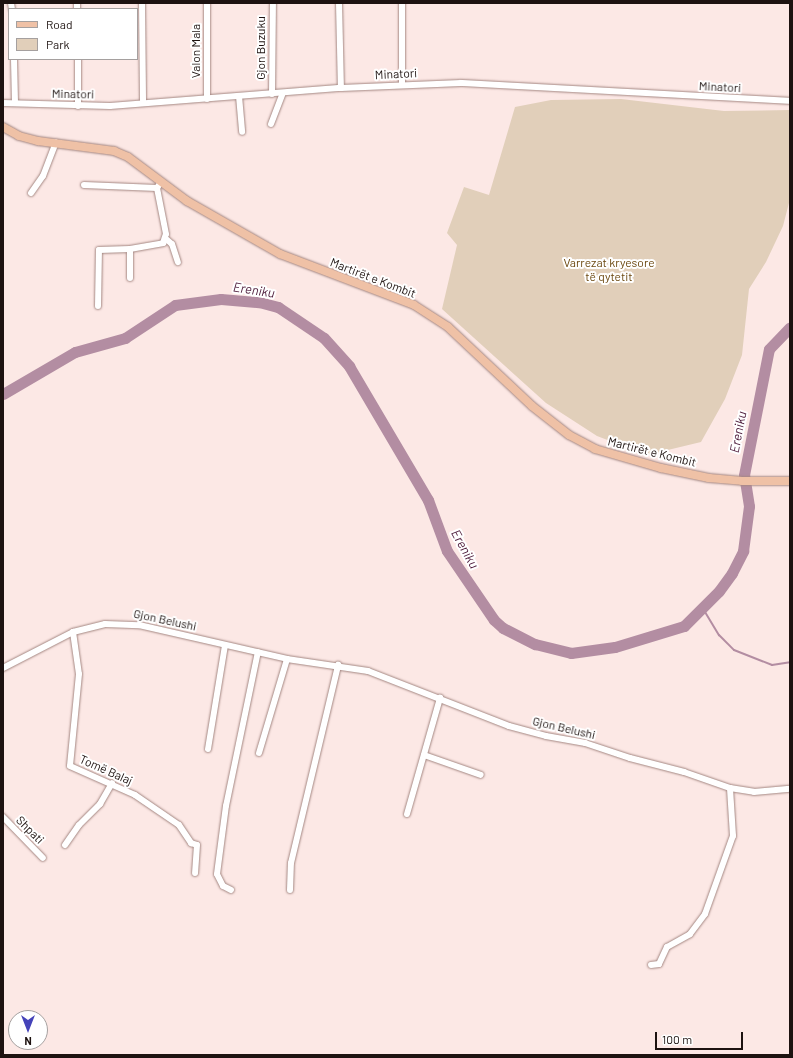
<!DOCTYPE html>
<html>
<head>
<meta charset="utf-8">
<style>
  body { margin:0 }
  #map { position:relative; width:793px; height:1058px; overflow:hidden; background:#fce8e5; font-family:Barlow,sans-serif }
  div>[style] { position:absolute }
  .green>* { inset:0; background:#e1cfba }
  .stream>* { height:2px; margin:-1px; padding:0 1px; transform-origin:1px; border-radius:1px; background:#b38da2 }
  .river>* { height:11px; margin:-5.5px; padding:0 5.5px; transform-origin:5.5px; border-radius:5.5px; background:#b38da2 }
  .roads { filter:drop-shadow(0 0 1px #a48782) drop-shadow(0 0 1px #a48782) }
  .minor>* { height:6px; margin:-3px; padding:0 3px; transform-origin:3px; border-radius:3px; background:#fff }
  .major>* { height:8px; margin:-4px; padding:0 4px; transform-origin:4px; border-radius:4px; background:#efc1a6 }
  span { translate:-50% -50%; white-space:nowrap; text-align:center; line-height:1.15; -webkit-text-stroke:4px #fff; paint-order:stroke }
  .street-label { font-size:12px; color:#1d1210 }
  .park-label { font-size:12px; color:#6c4911 }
  .water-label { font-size:13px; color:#4e1d3c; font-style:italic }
  .frame { position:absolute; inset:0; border:4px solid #1d1210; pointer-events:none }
  .legend { position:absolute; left:8px; top:8px; width:130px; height:52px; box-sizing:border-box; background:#fff; border:1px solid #a5a09f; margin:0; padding:5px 7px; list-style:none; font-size:12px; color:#1d1210 }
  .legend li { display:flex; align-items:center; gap:8px; height:20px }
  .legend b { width:20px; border:1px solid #a5a09f }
  .north { position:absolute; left:8px; top:1010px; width:40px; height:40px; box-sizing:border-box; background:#fff; border:1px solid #a5a09f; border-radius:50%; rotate:180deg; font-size:11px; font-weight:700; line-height:16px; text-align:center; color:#1d1210 }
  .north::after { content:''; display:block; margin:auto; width:14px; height:18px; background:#4543b9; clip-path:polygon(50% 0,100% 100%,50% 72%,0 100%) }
  .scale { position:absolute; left:655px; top:1032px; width:88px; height:18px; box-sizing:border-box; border:2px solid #1d1210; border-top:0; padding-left:5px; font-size:12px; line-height:14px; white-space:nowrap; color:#1d1210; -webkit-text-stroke:3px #fff; paint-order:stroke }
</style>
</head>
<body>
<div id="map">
  <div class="green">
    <i style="clip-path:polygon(621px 99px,724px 111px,790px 110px,790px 199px,783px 226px,766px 262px,749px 289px,742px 355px,725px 399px,701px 442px,647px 455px,597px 436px,546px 403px,442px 309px,457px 245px,447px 233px,464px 187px,489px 195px,515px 107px,551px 100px)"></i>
  </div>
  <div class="stream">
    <i style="left:702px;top:607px;width:33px;rotate:59deg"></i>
    <i style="left:719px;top:635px;width:21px;rotate:45deg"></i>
    <i style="left:734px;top:650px;width:41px;rotate:21.5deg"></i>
    <i style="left:772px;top:665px;width:18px;rotate:-9deg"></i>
  </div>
  <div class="river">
    <i style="left:3px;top:394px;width:83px;rotate:-30.3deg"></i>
    <i style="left:75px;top:352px;width:52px;rotate:-15.6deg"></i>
    <i style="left:125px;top:338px;width:60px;rotate:-33.4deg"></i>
    <i style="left:175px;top:305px;width:46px;rotate:-7.4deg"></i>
    <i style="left:221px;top:299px;width:38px;rotate:5deg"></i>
    <i style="left:259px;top:302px;width:20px;rotate:15deg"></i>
    <i style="left:278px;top:307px;width:55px;rotate:34deg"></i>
    <i style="left:324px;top:338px;width:38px;rotate:48deg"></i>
    <i style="left:349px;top:366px;width:156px;rotate:59.5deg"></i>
    <i style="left:428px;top:500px;width:54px;rotate:69.6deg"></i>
    <i style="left:447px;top:551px;width:83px;rotate:55.7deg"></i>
    <i style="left:494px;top:620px;width:12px;rotate:42deg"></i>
    <i style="left:503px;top:628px;width:36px;rotate:27deg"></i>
    <i style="left:535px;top:644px;width:37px;rotate:14deg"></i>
    <i style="left:571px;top:653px;width:44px;rotate:-7.8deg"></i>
    <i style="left:615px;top:647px;width:72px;rotate:-16.9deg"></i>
    <i style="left:684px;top:626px;width:49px;rotate:-45deg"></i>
    <i style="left:719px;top:591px;width:22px;rotate:-54deg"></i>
    <i style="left:732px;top:573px;width:25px;rotate:-63deg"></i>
    <i style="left:743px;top:551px;width:45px;rotate:-82.4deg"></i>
    <i style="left:749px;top:506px;width:31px;rotate:-99deg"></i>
    <i style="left:744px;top:475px;width:128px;rotate:-78.8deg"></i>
    <i style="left:769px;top:349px;width:30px;rotate:-46deg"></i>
  </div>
  <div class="roads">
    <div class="minor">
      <i style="left:11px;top:3px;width:6px;rotate:81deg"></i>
      <i style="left:77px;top:3px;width:6px;rotate:90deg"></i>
      <i style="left:142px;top:3px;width:100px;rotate:89.4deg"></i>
      <i style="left:339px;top:3px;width:85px;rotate:88.7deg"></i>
      <i style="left:14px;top:59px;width:44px;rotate:88.7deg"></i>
      <i style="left:78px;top:59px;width:47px;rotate:90deg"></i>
      <i style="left:402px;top:84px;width:81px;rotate:-90deg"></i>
      <i style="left:272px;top:94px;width:91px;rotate:-89.4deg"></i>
      <i style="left:239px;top:96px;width:36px;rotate:85deg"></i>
      <i style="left:207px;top:99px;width:96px;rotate:-90deg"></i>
      <i style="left:3px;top:103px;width:107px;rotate:1.6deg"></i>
      <i style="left:110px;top:106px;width:232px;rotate:-4.5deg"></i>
      <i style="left:341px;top:88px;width:120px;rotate:-2.4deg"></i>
      <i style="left:461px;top:83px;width:329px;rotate:3.1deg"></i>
      <i style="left:271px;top:124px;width:33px;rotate:-69deg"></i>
      <i style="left:84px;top:185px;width:73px;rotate:2.4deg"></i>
      <i style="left:31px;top:193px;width:21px;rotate:-55deg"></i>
      <i style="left:43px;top:176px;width:36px;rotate:-69deg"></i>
      <i style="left:165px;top:238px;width:9px;rotate:41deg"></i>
      <i style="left:172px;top:244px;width:19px;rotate:72deg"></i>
      <i style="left:130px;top:249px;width:29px;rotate:90deg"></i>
      <i style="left:98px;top:306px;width:56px;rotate:-89deg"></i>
      <i style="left:99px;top:250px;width:31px;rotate:-2deg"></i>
      <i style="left:130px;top:249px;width:34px;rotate:-10deg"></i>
      <i style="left:163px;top:243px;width:9px;rotate:-72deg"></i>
      <i style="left:166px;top:234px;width:47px;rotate:-101.1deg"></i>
      <i style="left:157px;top:188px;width:7px;rotate:-56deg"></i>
      <i style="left:73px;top:632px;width:42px;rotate:81.9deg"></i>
      <i style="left:79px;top:674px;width:92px;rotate:95.6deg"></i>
      <i style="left:70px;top:766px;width:71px;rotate:24deg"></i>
      <i style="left:135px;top:795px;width:53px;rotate:34.3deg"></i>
      <i style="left:179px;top:825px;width:22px;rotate:56deg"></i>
      <i style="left:191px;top:843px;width:6px;rotate:18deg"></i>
      <i style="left:197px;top:845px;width:28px;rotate:94deg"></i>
      <i style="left:3px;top:668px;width:79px;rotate:-27.2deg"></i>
      <i style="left:73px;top:632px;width:33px;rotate:-14deg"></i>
      <i style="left:105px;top:624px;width:34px;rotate:2deg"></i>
      <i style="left:139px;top:625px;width:152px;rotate:12.9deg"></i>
      <i style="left:287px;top:659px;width:82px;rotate:8.4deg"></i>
      <i style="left:368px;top:671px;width:151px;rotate:21.3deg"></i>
      <i style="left:509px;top:726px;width:38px;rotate:15deg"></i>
      <i style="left:546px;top:736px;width:40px;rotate:10deg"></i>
      <i style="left:585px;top:743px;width:47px;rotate:18.4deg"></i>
      <i style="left:630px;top:758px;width:56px;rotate:14.5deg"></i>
      <i style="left:684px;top:772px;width:49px;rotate:19.2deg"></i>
      <i style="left:730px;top:788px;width:24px;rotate:9deg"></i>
      <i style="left:754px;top:792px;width:36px;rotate:-5deg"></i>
      <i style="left:208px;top:749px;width:105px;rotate:-80.7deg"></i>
      <i style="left:259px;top:753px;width:98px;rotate:-73.4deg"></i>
      <i style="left:424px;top:755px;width:60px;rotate:19.3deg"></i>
      <i style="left:407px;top:814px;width:121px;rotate:-74.1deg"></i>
      <i style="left:3px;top:817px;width:57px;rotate:45.7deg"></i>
      <i style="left:65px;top:845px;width:24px;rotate:-55deg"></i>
      <i style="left:79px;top:825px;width:30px;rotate:-45deg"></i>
      <i style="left:100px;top:804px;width:24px;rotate:-60deg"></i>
      <i style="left:231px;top:890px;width:9px;rotate:-153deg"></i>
      <i style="left:223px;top:886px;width:13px;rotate:-117deg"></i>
      <i style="left:217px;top:874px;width:69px;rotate:-82.5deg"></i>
      <i style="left:226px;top:806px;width:157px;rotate:-78.3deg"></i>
      <i style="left:290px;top:890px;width:27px;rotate:-88deg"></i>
      <i style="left:291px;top:863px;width:204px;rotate:-76.6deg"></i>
      <i style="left:651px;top:965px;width:8px;rotate:-7deg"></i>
      <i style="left:659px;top:964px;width:19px;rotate:-65deg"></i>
      <i style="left:667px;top:947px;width:26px;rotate:-29deg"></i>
      <i style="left:690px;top:934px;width:25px;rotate:-53deg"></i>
      <i style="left:705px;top:914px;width:83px;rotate:-70.3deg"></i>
      <i style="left:733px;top:836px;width:48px;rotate:-93.6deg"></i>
    </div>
    <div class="major">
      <i style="left:3px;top:127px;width:18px;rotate:29deg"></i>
      <i style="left:19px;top:136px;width:20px;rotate:15deg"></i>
      <i style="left:38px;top:141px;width:77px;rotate:7.5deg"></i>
      <i style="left:114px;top:151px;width:15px;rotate:23deg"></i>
      <i style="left:128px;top:157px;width:74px;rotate:36.7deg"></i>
      <i style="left:187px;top:201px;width:107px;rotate:29.7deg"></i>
      <i style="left:280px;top:254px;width:143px;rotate:20.8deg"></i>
      <i style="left:414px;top:305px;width:40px;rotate:32.9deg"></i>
      <i style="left:448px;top:327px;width:115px;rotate:43.2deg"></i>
      <i style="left:532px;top:406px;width:47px;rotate:38.1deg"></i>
      <i style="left:569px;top:435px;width:30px;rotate:28deg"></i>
      <i style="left:595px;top:449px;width:69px;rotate:16.1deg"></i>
      <i style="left:661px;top:468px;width:49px;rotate:11.8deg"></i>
      <i style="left:709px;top:478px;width:33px;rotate:5deg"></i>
      <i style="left:742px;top:481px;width:48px"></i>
    </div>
  </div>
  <div class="street-label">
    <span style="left:261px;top:48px;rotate:-90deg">Gjon Buzuku</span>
    <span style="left:196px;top:51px;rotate:-90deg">Valon Mala</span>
    <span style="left:396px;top:74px;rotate:-3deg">Minatori</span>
    <span style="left:720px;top:87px;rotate:3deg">Minatori</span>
    <span style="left:73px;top:94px;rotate:1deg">Minatori</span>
    <span style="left:373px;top:278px;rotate:21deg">Martirët e Kombit</span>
    <span style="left:652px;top:452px;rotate:14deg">Martirët e Kombit</span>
    <span style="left:165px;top:620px;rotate:12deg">Gjon Belushi</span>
    <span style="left:564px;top:728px;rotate:13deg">Gjon Belushi</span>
    <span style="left:106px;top:770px;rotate:24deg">Tomë Balaj</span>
    <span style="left:30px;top:830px;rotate:45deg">Shpati</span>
  </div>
  <div class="park-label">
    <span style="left:609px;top:270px">Varrezat kryesore<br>të qytetit</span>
  </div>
  <div class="water-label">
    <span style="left:254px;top:290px;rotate:9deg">Ereniku</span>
    <span style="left:738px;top:432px;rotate:-79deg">Ereniku</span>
    <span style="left:465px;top:549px;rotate:61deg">Ereniku</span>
  </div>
  <div class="frame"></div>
  <ul class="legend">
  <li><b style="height:5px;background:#efc1a6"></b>Road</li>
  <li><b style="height:11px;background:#e1cfba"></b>Park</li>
  </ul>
  <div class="north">N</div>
  <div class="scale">100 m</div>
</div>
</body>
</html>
